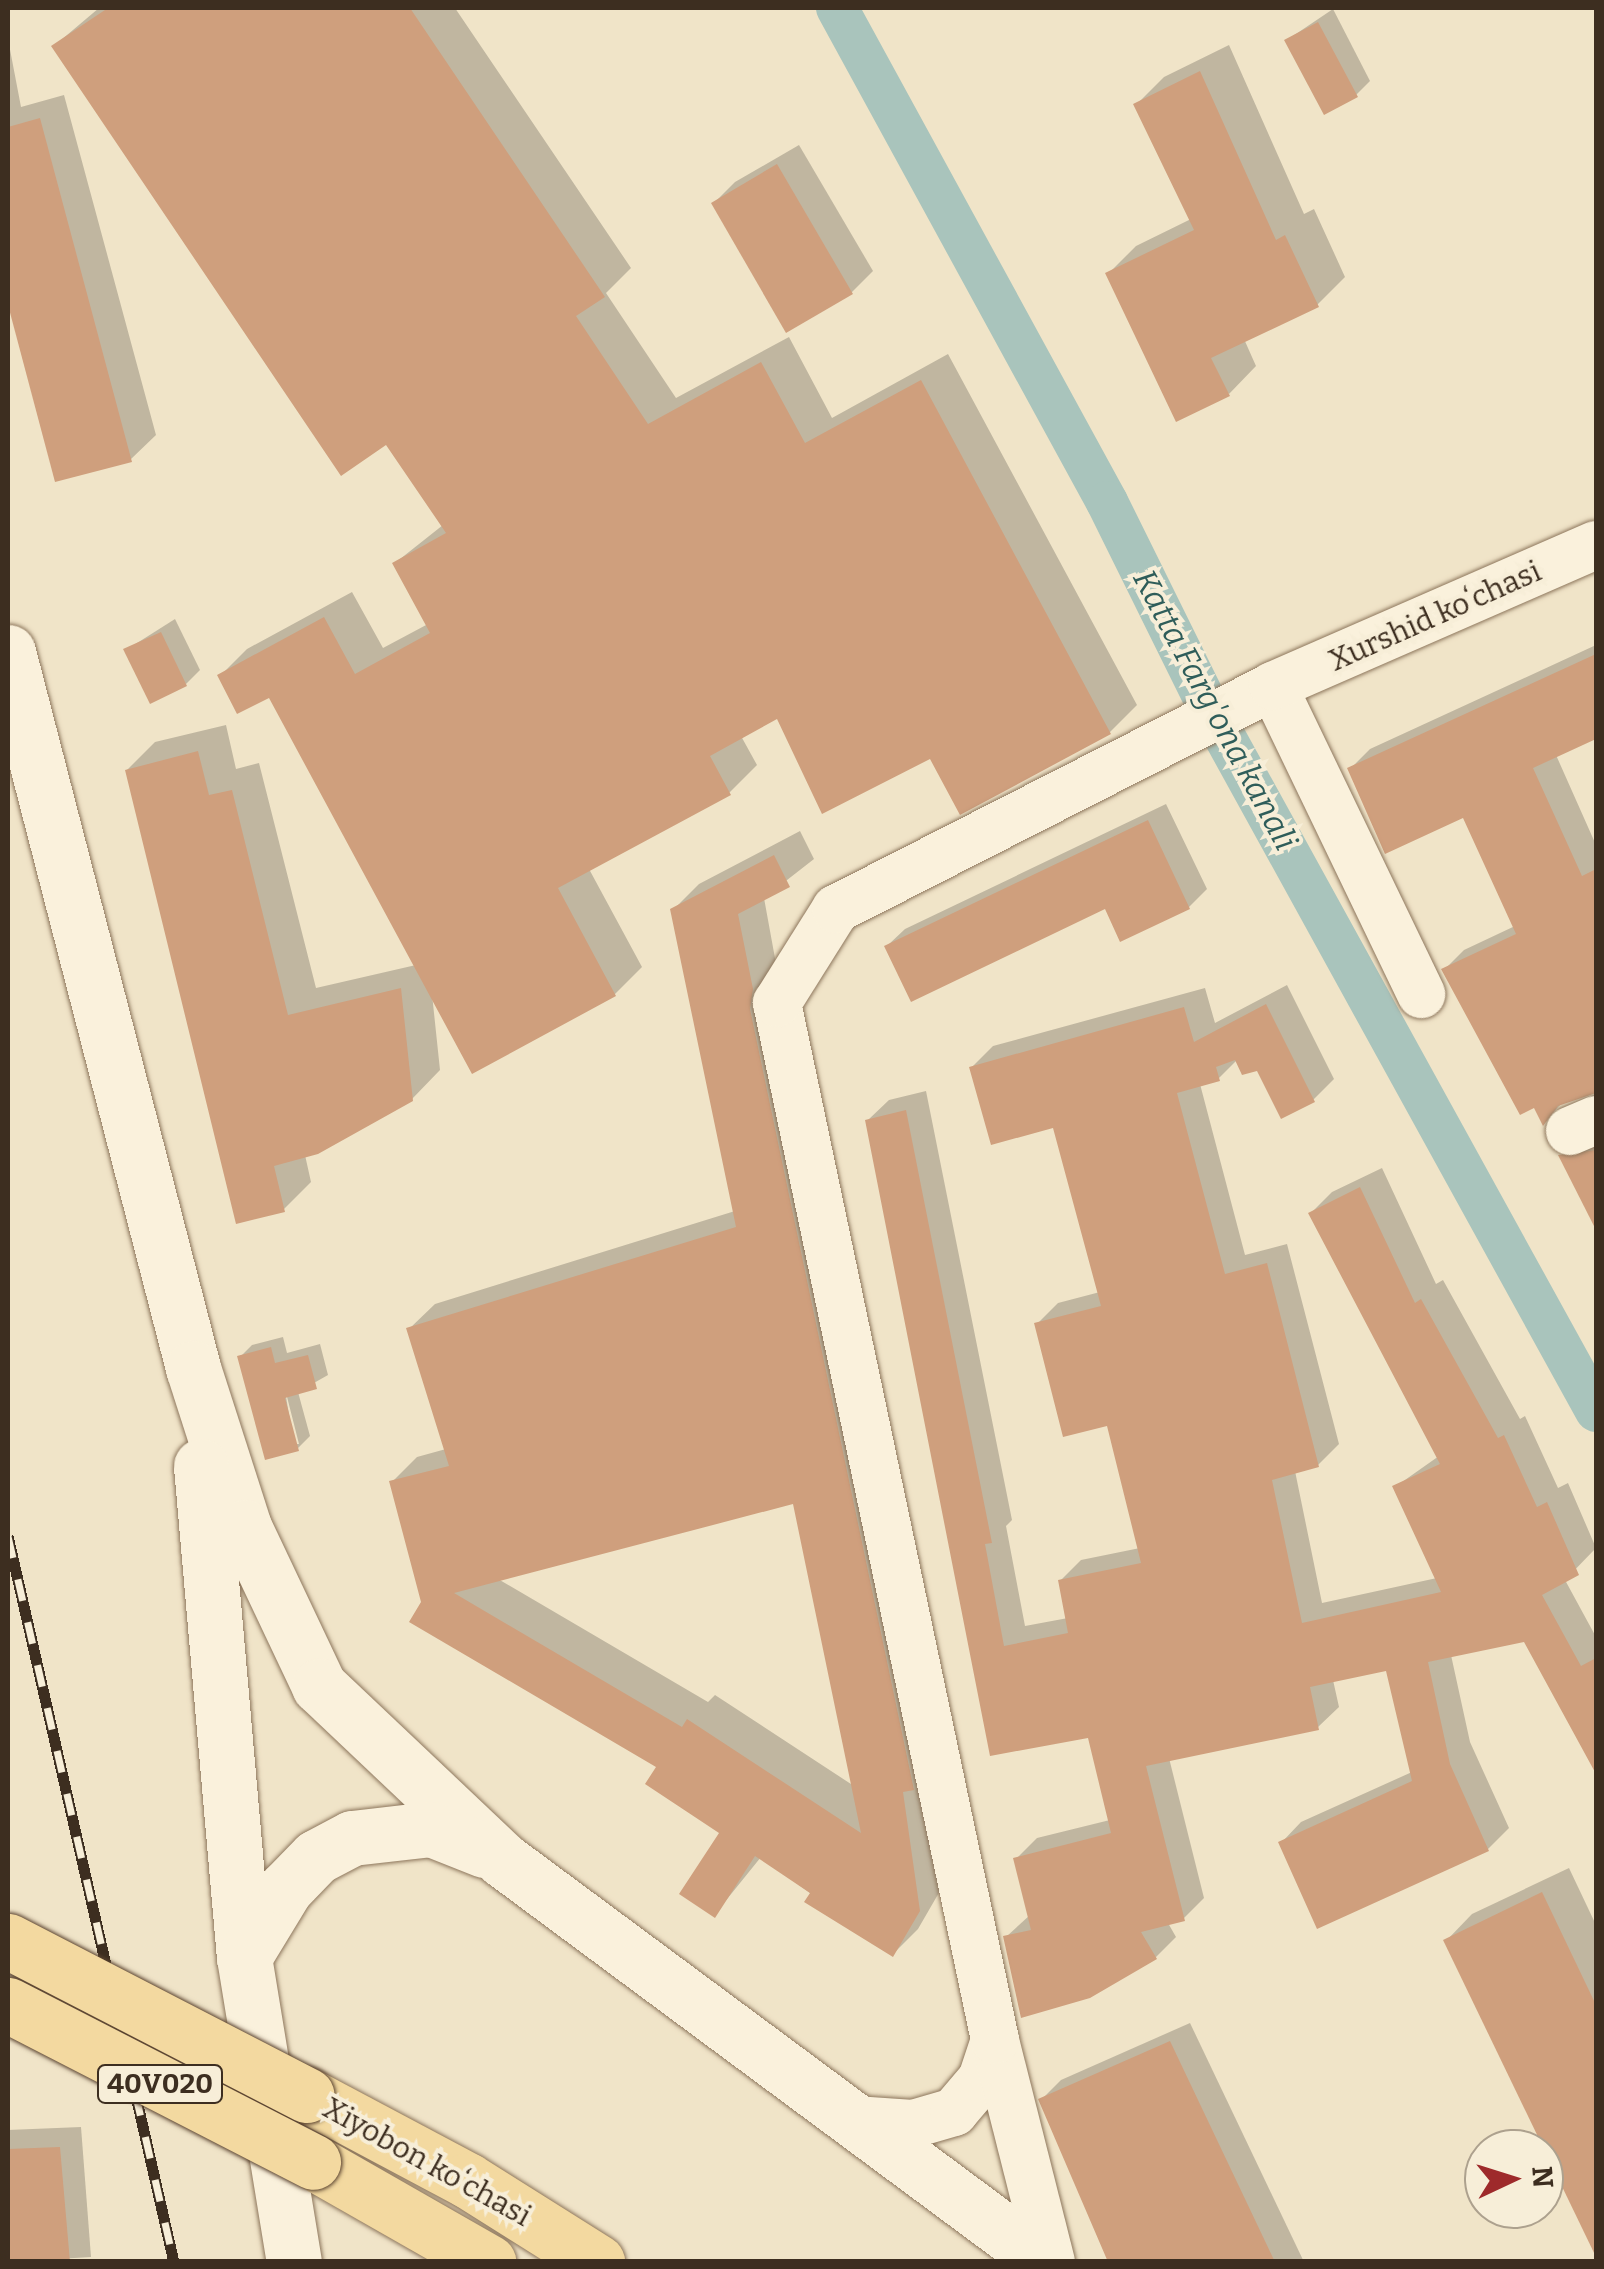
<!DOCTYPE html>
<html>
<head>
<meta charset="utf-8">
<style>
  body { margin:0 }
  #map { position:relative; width:1604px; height:2269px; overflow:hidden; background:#f0e4c8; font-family:Bitter,serif }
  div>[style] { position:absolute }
  .shadow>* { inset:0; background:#0003 }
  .canal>* { height:42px; margin:-21px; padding:0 21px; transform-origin:21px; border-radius:21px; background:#a9c4bc }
  .building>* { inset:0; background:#cf9f7d }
  .roads { filter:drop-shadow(0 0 2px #8d765c) drop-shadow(0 0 2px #8d765c) }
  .minor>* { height:48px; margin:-24px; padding:0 24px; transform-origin:24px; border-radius:24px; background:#faf1dc }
  .secondary>* { height:55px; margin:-27.5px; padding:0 27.5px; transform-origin:27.5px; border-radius:27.5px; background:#faf1dc }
  .primary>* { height:55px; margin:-27.5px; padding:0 27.5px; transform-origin:27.5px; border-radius:27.5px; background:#f3d9a0 }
  .rail>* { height:11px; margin-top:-5.5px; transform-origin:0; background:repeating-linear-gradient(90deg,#f7eed8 0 22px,#3d2e20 0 44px); box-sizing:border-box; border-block:2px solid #3d2e20 }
  .bridges { filter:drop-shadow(0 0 2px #5b4430) drop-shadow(0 0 2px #5b4430) }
  .primary-bridge>* { height:55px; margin:-27.5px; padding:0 27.5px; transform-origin:27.5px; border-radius:27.5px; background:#f3d9a0 }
  span { translate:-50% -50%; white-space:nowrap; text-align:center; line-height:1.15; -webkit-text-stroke:8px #f7eed8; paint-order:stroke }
  .shield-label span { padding:2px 8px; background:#f7eed8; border:2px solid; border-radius:8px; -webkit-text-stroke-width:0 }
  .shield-label { font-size:28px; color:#3d2e20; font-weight:700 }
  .street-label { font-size:30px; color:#3d2e20 }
  .water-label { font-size:32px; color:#2f5d5a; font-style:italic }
  .frame { position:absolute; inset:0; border:10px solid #3d2e20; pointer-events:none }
  .north { position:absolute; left:1464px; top:2129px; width:100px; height:100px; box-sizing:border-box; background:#f7eed8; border:2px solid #ada18e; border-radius:50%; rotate:86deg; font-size:28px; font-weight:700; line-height:40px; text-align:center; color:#3d2e20 }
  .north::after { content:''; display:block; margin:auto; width:35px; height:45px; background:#9e2a2b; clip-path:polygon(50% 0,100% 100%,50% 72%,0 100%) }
</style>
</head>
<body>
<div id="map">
  <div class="shadow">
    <i style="clip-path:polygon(99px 8px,455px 8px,631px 268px,606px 293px,676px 398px,789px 337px,832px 418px,948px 354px,1137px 705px,1110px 732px,931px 756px,778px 716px,741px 736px,757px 765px,729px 793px,589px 869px,642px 967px,615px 994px,432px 994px,440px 1070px,412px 1099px,305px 1155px,311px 1182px,283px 1210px,127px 770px,155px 742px,226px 725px,236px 769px,259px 763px,316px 988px,416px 965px,270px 694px,220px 676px,247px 649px,352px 592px,383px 648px,428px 624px,395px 563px,443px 525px,387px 442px,54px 46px)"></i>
    <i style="clip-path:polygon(1333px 9px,1370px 81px,1356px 95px,1287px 40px)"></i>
    <i style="clip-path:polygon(8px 39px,21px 107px,64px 95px,156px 435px,131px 459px,57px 479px,8px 291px)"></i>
    <i style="clip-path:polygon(1229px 45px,1304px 214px,1314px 209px,1345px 277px,1317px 305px,1244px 339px,1256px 366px,1229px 394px,1108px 274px,1136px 246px,1191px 219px,1136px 105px,1164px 77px)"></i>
    <i style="clip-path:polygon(799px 145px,873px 271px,852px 292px,787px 330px,714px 203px,735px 182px)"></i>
    <i style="clip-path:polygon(175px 619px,200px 670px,186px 684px,126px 650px)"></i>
    <i style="clip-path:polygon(1596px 645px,1596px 736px,1556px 755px,1596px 845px,1596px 1091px,1564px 1101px,1544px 1122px,1444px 970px,1464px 950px,1515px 926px,1464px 815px,1350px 769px,1370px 749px)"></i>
    <i style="clip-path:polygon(1166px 804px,1207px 889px,1189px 907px,1106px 906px,887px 946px,905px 929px)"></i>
    <i style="clip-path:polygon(evenodd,800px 831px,814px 859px,764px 898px,944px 1884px,918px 1929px,893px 1954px,761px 1857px,715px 1914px,722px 1832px,659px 1766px,423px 1603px,392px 1482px,417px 1457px,446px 1449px,409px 1329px,435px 1304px,735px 1211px,673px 910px,699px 884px,800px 831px,795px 1501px,854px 1786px,715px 1695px,708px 1702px,498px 1579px,795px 1501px)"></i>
    <i style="clip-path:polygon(1287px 985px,1334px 1079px,1313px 1100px,1237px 1060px,1218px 1079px,1200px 1084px,1245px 1255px,1287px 1244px,1339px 1444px,1318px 1465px,1295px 1471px,1322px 1603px,1437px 1578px,1395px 1487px,1439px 1456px,1311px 1213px,1332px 1192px,1382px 1168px,1436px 1284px,1443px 1280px,1520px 1419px,1525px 1416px,1558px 1488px,1568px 1483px,1596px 1548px,1565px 1580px,1596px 1637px,1596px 1769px,1525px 1639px,1451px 1655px,1470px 1742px,1509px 1828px,1488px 1849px,1281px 1843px,1301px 1822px,1412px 1772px,1388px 1668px,1333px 1680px,1339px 1707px,1318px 1727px,1169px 1758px,1204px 1898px,1183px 1919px,1168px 1923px,1176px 1937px,1156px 1957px,1006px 1937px,1030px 1915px,1016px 1859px,1037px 1838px,1110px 1820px,1090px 1736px,992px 1754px,868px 1120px,889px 1100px,926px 1091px,1012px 1520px,1006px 1526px,1025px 1626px,1068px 1618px,1060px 1581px,1081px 1560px,1140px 1548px,1109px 1423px,1037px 1324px,1058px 1303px,1100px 1292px,1055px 1125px,972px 1067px,993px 1046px,1205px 988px,1215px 1023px)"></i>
    <i style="clip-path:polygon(1581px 1136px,1596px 1137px,1596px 1225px,1561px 1156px)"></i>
    <i style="clip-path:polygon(evenodd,283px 1337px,287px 1353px,320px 1344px,328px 1375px,298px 1392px,310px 1436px,297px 1449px,267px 1457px,240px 1357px,252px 1345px,283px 1337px,284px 1385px,299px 1444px,294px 1444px,284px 1385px)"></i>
    <i style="clip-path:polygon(1569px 1868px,1596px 1925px,1596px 2252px,1446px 1941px,1472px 1914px)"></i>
    <i style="clip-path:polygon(1190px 2023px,1304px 2262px,1238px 2262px,1041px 2100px,1061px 2080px)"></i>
    <i style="clip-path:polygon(81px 2127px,91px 2257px,8px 2262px,8px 2130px)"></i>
  </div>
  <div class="canal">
    <i style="left:837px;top:8px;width:563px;rotate:61.34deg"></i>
    <i style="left:1107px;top:502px;width:234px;rotate:63.7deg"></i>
    <i style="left:1211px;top:712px;width:798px;rotate:61.15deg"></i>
  </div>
  <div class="building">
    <i style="clip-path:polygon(108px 8px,410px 8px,605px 297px,576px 316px,648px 424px,761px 362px,805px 443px,921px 380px,1111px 734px,960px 815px,930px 759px,822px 814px,777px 719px,710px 756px,731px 795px,558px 888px,616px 996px,472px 1074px,269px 698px,237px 714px,217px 675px,324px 617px,355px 674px,430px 633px,392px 563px,446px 533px,386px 445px,341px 476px,51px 46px)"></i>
    <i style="clip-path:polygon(1318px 22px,1358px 97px,1324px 115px,1284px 40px)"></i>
    <i style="clip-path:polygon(1200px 71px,1276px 240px,1285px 235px,1319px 307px,1211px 358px,1230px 396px,1176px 422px,1105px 273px,1194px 230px,1133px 104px)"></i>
    <i style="clip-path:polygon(40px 118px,132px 462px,55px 482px,8px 305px,8px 127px)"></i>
    <i style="clip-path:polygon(777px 164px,853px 294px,786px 333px,711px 203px)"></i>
    <i style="clip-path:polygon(161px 632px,187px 686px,150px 704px,123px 649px)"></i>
    <i style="clip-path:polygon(1596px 654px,1596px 739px,1533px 768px,1582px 876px,1596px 869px,1596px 1093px,1558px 1106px,1543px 1126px,1534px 1108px,1520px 1115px,1441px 969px,1516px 934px,1463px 818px,1385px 854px,1347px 768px)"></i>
    <i style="clip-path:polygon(198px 751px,209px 795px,232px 790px,288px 1015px,401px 988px,413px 1101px,318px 1154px,274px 1166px,285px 1212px,236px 1224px,125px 770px)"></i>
    <i style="clip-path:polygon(1148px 820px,1190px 909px,1120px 942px,1105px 909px,911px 1002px,884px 946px)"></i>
    <i style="clip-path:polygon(evenodd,774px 855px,790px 887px,738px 914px,753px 989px,750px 1009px,914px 1790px,903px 1792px,920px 1911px,893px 1957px,804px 1902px,810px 1893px,755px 1856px,715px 1918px,679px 1894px,719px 1833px,645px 1784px,656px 1767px,409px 1622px,421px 1602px,389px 1481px,449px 1466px,406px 1328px,736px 1227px,670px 909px,774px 855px,793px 1504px,861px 1833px,687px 1719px,682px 1727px,454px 1593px,793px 1504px)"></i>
    <i style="clip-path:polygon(1266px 1004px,1315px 1102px,1281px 1119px,1257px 1071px,1242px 1075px,1235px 1060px,1216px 1067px,1220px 1081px,1177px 1093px,1225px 1274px,1267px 1263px,1319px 1467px,1272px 1480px,1302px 1623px,1441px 1592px,1392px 1486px,1440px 1464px,1308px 1213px,1360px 1187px,1415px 1303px,1421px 1299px,1498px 1438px,1504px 1435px,1537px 1507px,1547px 1502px,1579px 1575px,1542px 1595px,1581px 1666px,1596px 1658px,1596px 1774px,1524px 1642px,1428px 1662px,1450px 1764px,1489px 1851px,1317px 1929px,1278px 1842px,1412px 1781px,1386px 1671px,1310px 1687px,1319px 1730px,1146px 1766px,1185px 1921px,1141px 1932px,1157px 1959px,1090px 1998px,1021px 2018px,1003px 1936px,1031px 1930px,1013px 1858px,1111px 1833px,1088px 1738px,990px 1756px,865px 1120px,906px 1110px,992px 1543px,985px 1544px,1004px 1646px,1068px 1633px,1058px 1580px,1141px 1563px,1107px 1426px,1063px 1437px,1034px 1323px,1101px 1306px,1053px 1128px,991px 1145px,969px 1067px,1184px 1007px,1194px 1042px)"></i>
    <i style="clip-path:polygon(1596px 1150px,1596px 1230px,1558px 1155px)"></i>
    <i style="clip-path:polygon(271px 1347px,275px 1363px,308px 1355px,317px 1389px,285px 1398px,299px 1451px,265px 1460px,237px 1356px)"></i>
    <i style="clip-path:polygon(1542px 1892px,1596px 2005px,1596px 2257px,1443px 1940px)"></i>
    <i style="clip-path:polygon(1170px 2041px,1189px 2081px,1275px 2262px,1108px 2262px,1038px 2099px)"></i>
    <i style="clip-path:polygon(60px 2147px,70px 2262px,8px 2262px,8px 2149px)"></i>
  </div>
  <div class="roads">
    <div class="minor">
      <i style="left:1273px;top:686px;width:342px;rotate:64.3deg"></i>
      <i style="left:1570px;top:1131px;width:28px;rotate:-23deg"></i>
      <i style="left:854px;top:2120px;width:59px;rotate:3.9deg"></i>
      <i style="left:913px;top:2124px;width:43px;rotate:-16.3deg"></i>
      <i style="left:954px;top:2112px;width:43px;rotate:-49.7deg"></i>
      <i style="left:982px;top:2079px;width:41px;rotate:-71.6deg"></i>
      <i style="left:1051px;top:2262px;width:229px;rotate:-104.2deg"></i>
      <i style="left:995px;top:2040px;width:1060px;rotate:-101.87deg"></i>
      <i style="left:777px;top:1003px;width:111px;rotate:-57.9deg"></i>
      <i style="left:836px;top:909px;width:491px;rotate:-27deg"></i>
      <i style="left:1273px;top:686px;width:352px;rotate:-23.6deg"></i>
    </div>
    <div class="secondary">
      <i style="left:8px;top:652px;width:740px;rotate:75.51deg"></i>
      <i style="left:193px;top:1368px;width:167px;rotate:72.2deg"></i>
      <i style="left:244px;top:1527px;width:176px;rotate:64.7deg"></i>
      <i style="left:319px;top:1686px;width:253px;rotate:43.4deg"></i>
      <i style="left:503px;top:1860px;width:675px;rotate:36.56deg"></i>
      <i style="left:201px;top:1466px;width:493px;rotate:85deg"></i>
      <i style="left:244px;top:1957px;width:309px;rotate:80.7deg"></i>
      <i style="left:244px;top:1957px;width:81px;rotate:-58.7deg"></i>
      <i style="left:286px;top:1888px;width:43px;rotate:-45.9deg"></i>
      <i style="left:316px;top:1857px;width:41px;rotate:-27.8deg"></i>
      <i style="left:352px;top:1838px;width:80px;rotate:-6.5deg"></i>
      <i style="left:431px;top:1829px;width:57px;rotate:21.6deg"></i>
    </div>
    <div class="primary">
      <i style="left:307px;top:2095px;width:181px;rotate:28deg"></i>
      <i style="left:467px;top:2180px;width:154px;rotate:32.2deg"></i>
      <i style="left:313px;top:2162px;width:202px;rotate:29.7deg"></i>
    </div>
  </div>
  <div class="rail">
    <i style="left:8px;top:1536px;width:745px;rotate:77.12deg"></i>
  </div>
  <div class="bridges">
    <div class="primary-bridge">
      <i style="left:8px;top:1941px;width:336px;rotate:27.3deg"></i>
      <i style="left:8px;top:2005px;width:343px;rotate:27.2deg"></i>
    </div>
  </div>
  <div class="shield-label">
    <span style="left:160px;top:2084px">40V020</span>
  </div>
  <div class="street-label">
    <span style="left:1435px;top:616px;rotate:-24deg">Xurshid koʻchasi</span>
    <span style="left:427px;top:2162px;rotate:29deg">Xiyobon koʻchasi</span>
  </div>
  <div class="water-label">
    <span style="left:1215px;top:710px;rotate:62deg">Katta Farg'ona kanali</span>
  </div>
  <div class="frame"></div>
  <div class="north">N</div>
</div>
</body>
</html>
